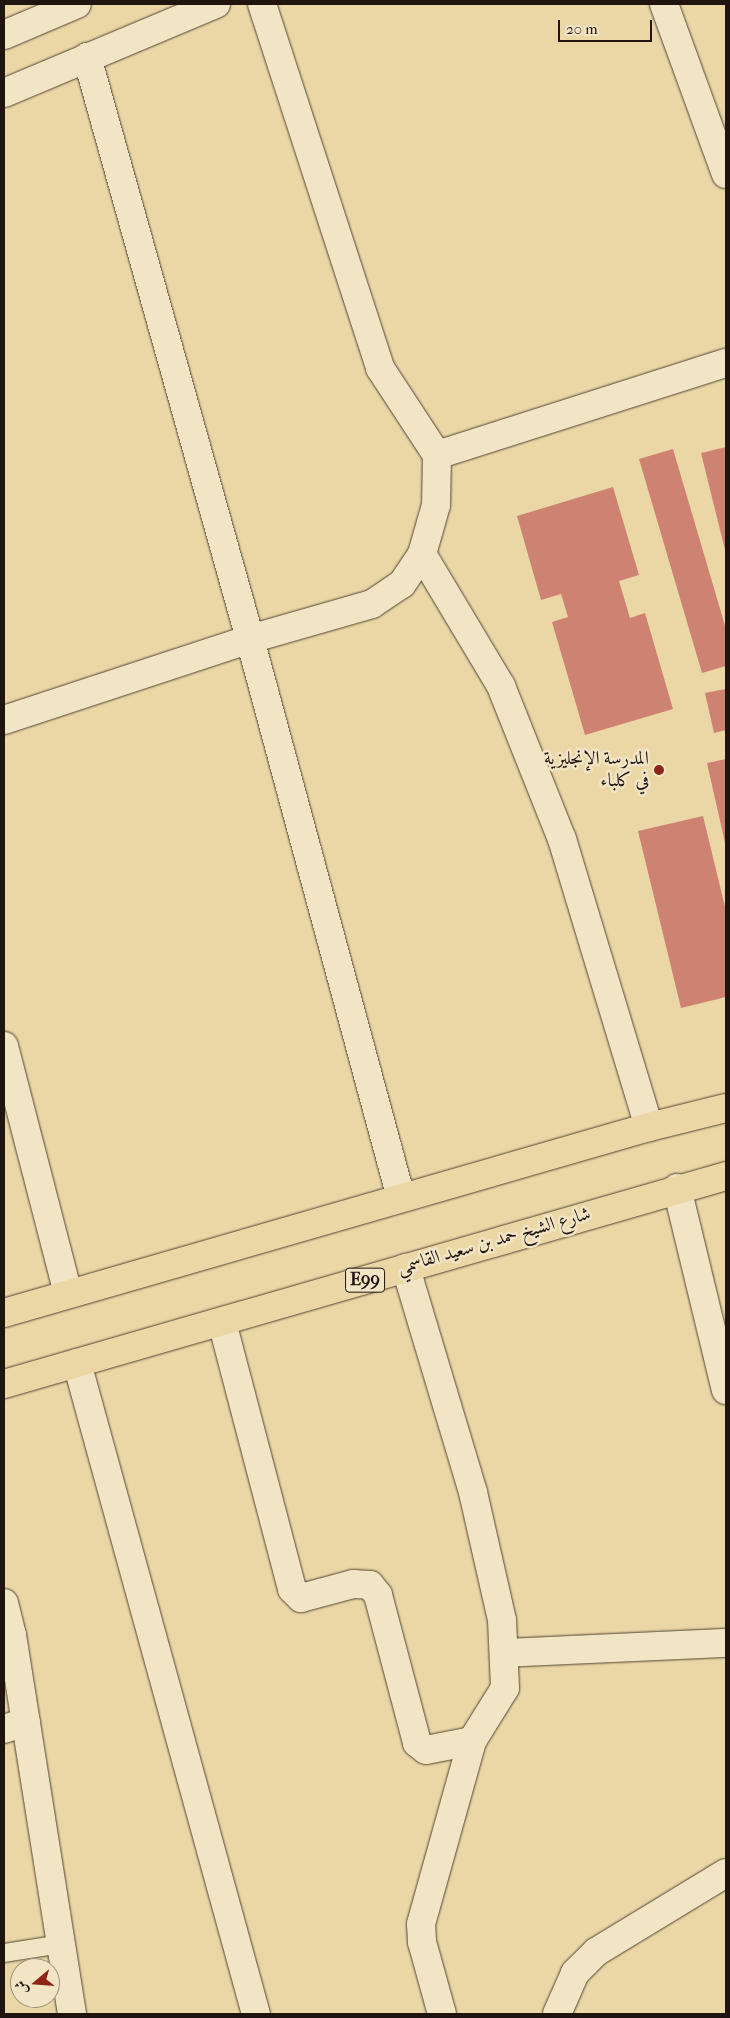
<!DOCTYPE html>
<html>
<head>
<meta charset="utf-8">
<style>
  body { margin:0 }
  #map { position:relative; width:730px; height:2018px; overflow:hidden; background:#ebd7a6; font-family:"IM FELL French Canon",Amiri,serif }
  div>[style] { position:absolute }
  .building>* { inset:0; background:#cd8272 }
  .roads { filter:drop-shadow(0 0 1px #524534) drop-shadow(0 0 1px #524534) }
  .service>* { height:18px; margin:-9px; padding:0 9px; transform-origin:9px; border-radius:9px; background:#f2e5c5 }
  .minor>* { height:28px; margin:-14px; padding:0 14px; transform-origin:14px; border-radius:14px; background:#f2e5c5 }
  .tertiary>* { height:28px; margin:-14px; padding:0 14px; transform-origin:14px; border-radius:14px; background:#f2e5c5 }
  .primary>* { height:28px; margin:-14px; padding:0 14px; transform-origin:14px; border-radius:14px; background:#ebd7a6 }
  .dots>* { width:14px; height:14px; translate:-50% -50%; box-sizing:border-box; border:2px solid #f2e5c5; border-radius:50% }
  span { translate:-50% -50%; white-space:nowrap; text-align:center; line-height:1.15; -webkit-text-stroke:5px #f2e5c5; paint-order:stroke }
  .shield-label span { padding:1px 4px; background:#f2e5c5; border:1px solid; border-radius:4px; -webkit-text-stroke-width:0 }
  .shield-label { font-size:18px; color:#1f140e; font-weight:700 }
  .poi-label { font-size:19px; color:#1f140e }
  .right { translate:-100% -50%; text-align:right }
  .street-label { font-size:19px; color:#1f140e }
  .frame { position:absolute; inset:0; border:5px solid #1f140e; pointer-events:none }
  .north { position:absolute; left:10px; top:1958px; width:50px; height:50px; box-sizing:border-box; background:#f2e5c5; border:1px solid #9e917c; border-radius:50%; rotate:252deg; font-size:14px; font-weight:700; line-height:20px; text-align:center; color:#1f140e }
  .north::after { content:''; display:block; margin:auto; width:18px; height:22px; background:#8f2418; clip-path:polygon(50% 0,100% 100%,50% 72%,0 100%) }
  .scale { position:absolute; left:558px; top:20px; width:94px; height:22px; box-sizing:border-box; border:2px solid #1f140e; border-top:0; padding-left:6px; font-size:15px; line-height:18px; white-space:nowrap; color:#1f140e; -webkit-text-stroke:4px #f2e5c5; paint-order:stroke }
</style>
</head>
<body>
<div id="map">
  <div class="building">
    <i style="clip-path:polygon(726px 447px,726px 554px,701px 453px)"></i>
    <i style="clip-path:polygon(673px 449px,726px 629px,726px 666px,702px 673px,639px 459px)"></i>
    <i style="clip-path:polygon(613px 487px,639px 575px,619px 581px,630px 618px,645px 613px,673px 709px,585px 735px,552px 622px,568px 617px,561px 594px,541px 600px,517px 516px)"></i>
    <i style="clip-path:polygon(726px 689px,726px 730px,714px 733px,705px 693px)"></i>
    <i style="clip-path:polygon(726px 759px,726px 843px,725px 843px,707px 763px)"></i>
    <i style="clip-path:polygon(703px 816px,726px 911px,726px 997px,681px 1008px,638px 831px)"></i>
  </div>
  <div class="roads">
    <div class="service">
      <i style="left:4px;top:1953px;width:58px;rotate:-9deg"></i>
    </div>
    <div class="minor">
      <i style="left:262px;top:4px;width:383px;rotate:72deg"></i>
      <i style="left:380px;top:368px;width:104px;rotate:56.8deg"></i>
      <i style="left:437px;top:455px;width:50px;rotate:91.1deg"></i>
      <i style="left:436px;top:505px;width:51px;rotate:105.9deg"></i>
      <i style="left:422px;top:554px;width:154px;rotate:59.1deg"></i>
      <i style="left:501px;top:686px;width:165px;rotate:68.3deg"></i>
      <i style="left:562px;top:839px;width:301px;rotate:73.2deg"></i>
      <i style="left:664px;top:4px;width:181px;rotate:70deg"></i>
      <i style="left:87px;top:57px;width:604px;rotate:74.35deg"></i>
      <i style="left:250px;top:639px;width:579px;rotate:74.88deg"></i>
      <i style="left:437px;top:455px;width:303px;rotate:-17.7deg"></i>
      <i style="left:4px;top:720px;width:259px;rotate:-18.2deg"></i>
      <i style="left:250px;top:639px;width:127px;rotate:-16deg"></i>
      <i style="left:372px;top:604px;width:36px;rotate:-34deg"></i>
      <i style="left:402px;top:584px;width:36px;rotate:-56deg"></i>
      <i style="left:4px;top:1046px;width:255px;rotate:75.5deg"></i>
      <i style="left:677px;top:1188px;width:208px;rotate:76.4deg"></i>
      <i style="left:222px;top:1322px;width:276px;rotate:75.3deg"></i>
      <i style="left:292px;top:1589px;width:13px;rotate:45deg"></i>
      <i style="left:301px;top:1598px;width:54px;rotate:-15.1deg"></i>
      <i style="left:353px;top:1584px;width:17px;rotate:3deg"></i>
      <i style="left:370px;top:1585px;width:13px;rotate:51deg"></i>
      <i style="left:378px;top:1595px;width:153px;rotate:75.2deg"></i>
      <i style="left:417px;top:1743px;width:11px;rotate:38deg"></i>
      <i style="left:426px;top:1750px;width:47px;rotate:-11.1deg"></i>
      <i style="left:472px;top:1741px;width:62px;rotate:-58.1deg"></i>
      <i style="left:505px;top:1688px;width:68px;rotate:-92.5deg"></i>
      <i style="left:502px;top:1620px;width:131px;rotate:-102.8deg"></i>
      <i style="left:473px;top:1492px;width:234px;rotate:-106.7deg"></i>
      <i style="left:77px;top:1363px;width:675px;rotate:74.63deg"></i>
      <i style="left:4px;top:1603px;width:33px;rotate:76deg"></i>
      <i style="left:12px;top:1635px;width:384px;rotate:81deg"></i>
      <i style="left:504px;top:1653px;width:222px;rotate:-2.6deg"></i>
      <i style="left:4px;top:1729px;width:23px;rotate:-18deg"></i>
      <i style="left:442px;top:2014px;width:75px;rotate:-105.5deg"></i>
      <i style="left:422px;top:1942px;width:18px;rotate:-93deg"></i>
      <i style="left:421px;top:1924px;width:190px;rotate:-74.4deg"></i>
      <i style="left:557px;top:2014px;width:45px;rotate:-66.3deg"></i>
      <i style="left:575px;top:1973px;width:30px;rotate:-45deg"></i>
      <i style="left:596px;top:1952px;width:152px;rotate:-31.3deg"></i>
    </div>
    <div class="tertiary">
      <i style="left:4px;top:35px;width:79px;rotate:-23deg"></i>
      <i style="left:4px;top:93px;width:230px;rotate:-22.8deg"></i>
    </div>
    <div class="primary">
      <i style="left:4px;top:1313px;width:671px;rotate:-16.09deg"></i>
      <i style="left:649px;top:1127px;width:79px;rotate:-13.9deg"></i>
      <i style="left:4px;top:1384px;width:751px;rotate:-16.07deg"></i>
    </div>
  </div>
  <div class="dots">
    <i style="left:659px;top:770px;background:#8f2418"></i>
  </div>
  <div class="shield-label">
    <span style="left:365px;top:1280px">E99</span>
  </div>
  <div class="poi-label">
    <span class="right" style="left:649px;top:770px">المدرسة الإنجليزية<br>في كلباء</span>
  </div>
  <div class="street-label">
    <span style="left:494px;top:1241px;rotate:-16deg">شارع الشيخ حمد بن سعيد القاسمي</span>
  </div>
  <div class="frame"></div>
  <div class="north">ش</div>
  <div class="scale">20 m</div>
</div>
</body>
</html>
